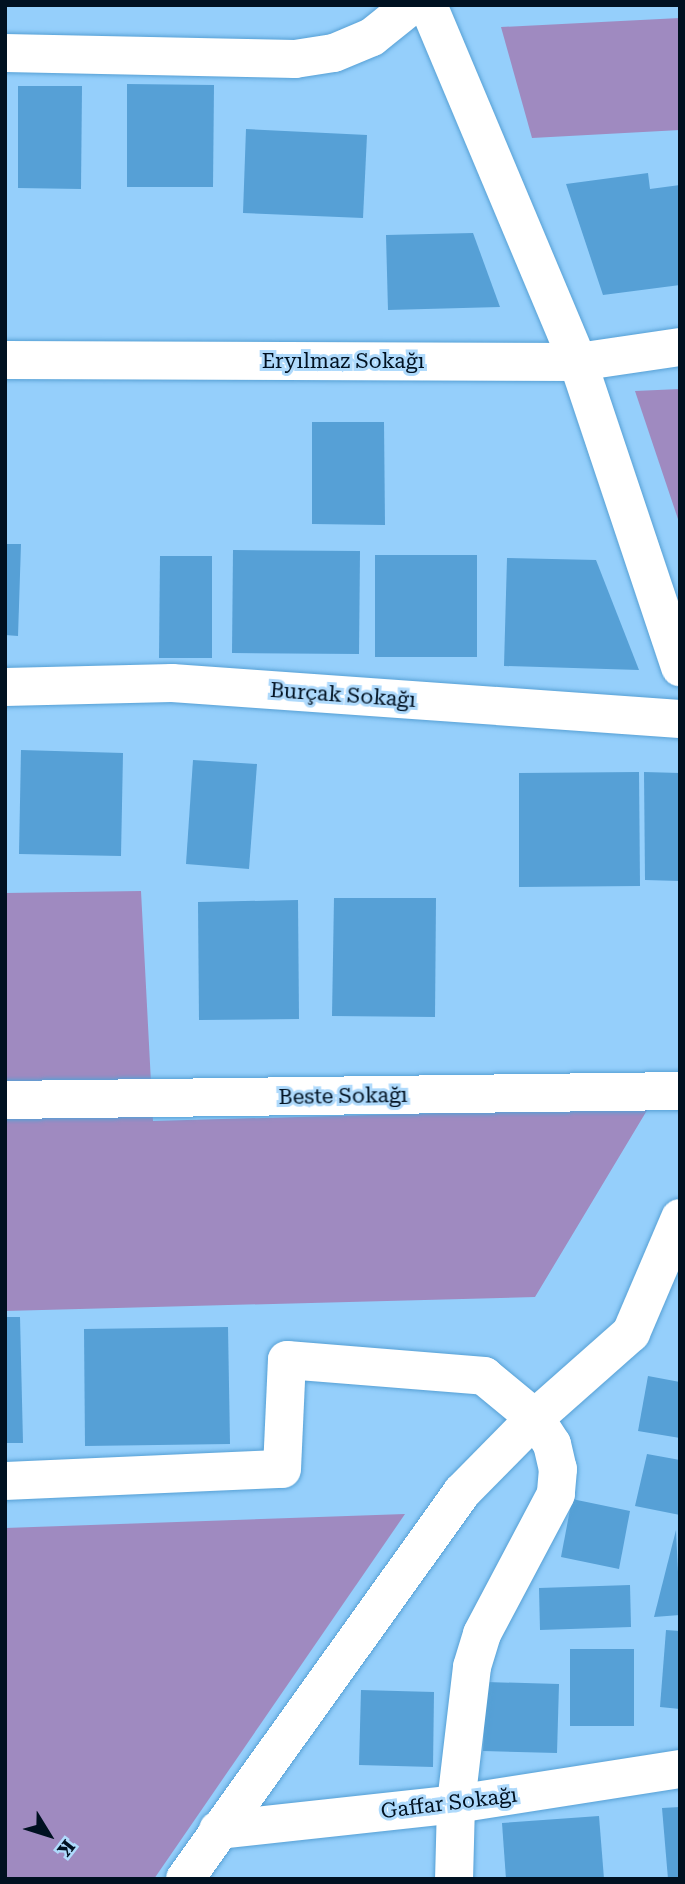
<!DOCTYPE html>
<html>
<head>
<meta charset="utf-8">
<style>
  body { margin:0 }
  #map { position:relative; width:685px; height:1884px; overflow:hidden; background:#95cffb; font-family:"Roboto Serif",serif }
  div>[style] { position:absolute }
  .green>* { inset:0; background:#9f8ac0 }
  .building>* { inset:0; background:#56a0d6 }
  .roads { filter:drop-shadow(0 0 2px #56a0d5) drop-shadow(0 0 2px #56a0d5) }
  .minor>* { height:38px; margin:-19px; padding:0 19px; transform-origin:19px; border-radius:19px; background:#fff }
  span { translate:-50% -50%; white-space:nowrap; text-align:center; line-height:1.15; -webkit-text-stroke:6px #afdafc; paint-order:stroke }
  .street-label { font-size:21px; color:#001121 }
  .frame { position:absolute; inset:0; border:7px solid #001121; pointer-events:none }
  .north { position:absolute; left:14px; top:1800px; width:70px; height:70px; -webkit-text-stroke:5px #afdafc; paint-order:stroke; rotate:128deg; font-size:19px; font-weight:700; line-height:28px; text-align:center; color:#001121 }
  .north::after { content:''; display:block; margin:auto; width:24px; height:32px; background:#001121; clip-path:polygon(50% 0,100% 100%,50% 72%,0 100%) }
</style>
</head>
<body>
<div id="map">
  <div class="green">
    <i style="clip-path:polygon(680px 18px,680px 130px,532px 138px,501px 27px)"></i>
    <i style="clip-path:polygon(680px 389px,680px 525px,635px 391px)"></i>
    <i style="clip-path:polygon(141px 891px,153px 1121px,649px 1107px,535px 1297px,5px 1311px,5px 893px)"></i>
    <i style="clip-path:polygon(405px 1514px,154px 1879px,5px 1879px,5px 1528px)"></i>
  </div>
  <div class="building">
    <i style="clip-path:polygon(127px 84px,214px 85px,213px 187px,127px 187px)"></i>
    <i style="clip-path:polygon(18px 86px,82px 86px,81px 189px,18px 188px)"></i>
    <i style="clip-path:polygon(246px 129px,367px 135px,363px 218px,243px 213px)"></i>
    <i style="clip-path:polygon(648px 173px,650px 189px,680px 185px,680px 285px,603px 295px,566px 184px)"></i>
    <i style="clip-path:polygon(473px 233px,500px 307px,388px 310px,386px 235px)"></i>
    <i style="clip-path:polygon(312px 422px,384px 422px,385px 525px,312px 524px)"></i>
    <i style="clip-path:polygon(5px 544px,21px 544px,18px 636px,5px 635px)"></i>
    <i style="clip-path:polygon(233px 550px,360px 551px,359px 654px,232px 653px)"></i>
    <i style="clip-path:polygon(375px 555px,477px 555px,477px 657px,375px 657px)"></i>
    <i style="clip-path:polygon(160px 556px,212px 556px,212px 658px,159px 658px)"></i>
    <i style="clip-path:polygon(507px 558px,596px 560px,639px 670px,504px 666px)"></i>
    <i style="clip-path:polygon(21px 750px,123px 753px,121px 856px,19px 854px)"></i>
    <i style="clip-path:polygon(193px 760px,257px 764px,249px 869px,186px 864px)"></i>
    <i style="clip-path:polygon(639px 772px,640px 886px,519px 887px,519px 773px)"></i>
    <i style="clip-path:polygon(644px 772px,680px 773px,680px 881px,645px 880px)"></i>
    <i style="clip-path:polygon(334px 898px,436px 898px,435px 1017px,332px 1016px)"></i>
    <i style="clip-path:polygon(298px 900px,299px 1019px,199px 1020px,198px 902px)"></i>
    <i style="clip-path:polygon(5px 1317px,20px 1317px,23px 1443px,5px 1443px)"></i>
    <i style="clip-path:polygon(228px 1327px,230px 1444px,85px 1446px,84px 1329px)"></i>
    <i style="clip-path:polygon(648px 1376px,680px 1382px,680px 1438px,638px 1431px)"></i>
    <i style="clip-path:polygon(647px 1454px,680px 1460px,680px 1515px,635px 1506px)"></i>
    <i style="clip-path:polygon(572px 1499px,630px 1511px,619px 1569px,561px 1557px)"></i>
    <i style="clip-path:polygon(676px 1530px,680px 1615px,654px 1617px)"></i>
    <i style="clip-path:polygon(630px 1585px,631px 1627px,540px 1630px,539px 1588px)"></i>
    <i style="clip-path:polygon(666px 1630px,680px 1631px,680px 1709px,660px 1707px)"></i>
    <i style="clip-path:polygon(570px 1649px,634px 1649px,634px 1726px,570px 1726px)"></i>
    <i style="clip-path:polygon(486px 1682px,559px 1684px,557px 1753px,483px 1751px)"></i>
    <i style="clip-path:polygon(361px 1690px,434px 1692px,433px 1767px,359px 1765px)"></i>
    <i style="clip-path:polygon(680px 1807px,680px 1879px,668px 1879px,662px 1808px)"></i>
    <i style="clip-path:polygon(599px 1816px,604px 1879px,506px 1879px,502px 1823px)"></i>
  </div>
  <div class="roads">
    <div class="minor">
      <i style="left:428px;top:5px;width:387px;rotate:67.2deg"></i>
      <i style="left:578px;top:362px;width:322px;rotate:71.5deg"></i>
      <i style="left:5px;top:53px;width:290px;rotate:1.2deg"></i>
      <i style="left:295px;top:59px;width:39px;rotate:-9deg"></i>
      <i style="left:334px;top:53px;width:41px;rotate:-22.8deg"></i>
      <i style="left:372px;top:37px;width:51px;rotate:-38.7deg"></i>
      <i style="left:5px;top:360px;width:573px;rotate:0.2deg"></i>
      <i style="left:578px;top:362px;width:103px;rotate:-8.4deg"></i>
      <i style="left:5px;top:687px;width:167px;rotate:-1.4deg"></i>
      <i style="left:172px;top:683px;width:509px;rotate:4.05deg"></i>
      <i style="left:5px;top:1100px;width:675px;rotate:-0.76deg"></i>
      <i style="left:5px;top:1481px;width:277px;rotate:-2.5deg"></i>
      <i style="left:282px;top:1469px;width:109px;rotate:-87.4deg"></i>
      <i style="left:287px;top:1360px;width:198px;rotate:4.6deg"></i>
      <i style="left:484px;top:1376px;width:66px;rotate:39.5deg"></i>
      <i style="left:535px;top:1418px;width:31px;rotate:57deg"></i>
      <i style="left:552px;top:1444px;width:26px;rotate:77deg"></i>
      <i style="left:558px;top:1469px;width:25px;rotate:95deg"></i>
      <i style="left:556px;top:1494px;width:158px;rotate:117.9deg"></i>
      <i style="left:482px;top:1634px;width:34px;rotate:107deg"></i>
      <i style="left:472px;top:1667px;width:138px;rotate:96.7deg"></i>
      <i style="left:456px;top:1804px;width:75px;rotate:91.5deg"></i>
      <i style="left:218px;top:1830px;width:239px;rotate:-6.2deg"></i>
      <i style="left:456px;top:1804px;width:227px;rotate:-8.9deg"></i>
      <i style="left:185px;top:1879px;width:476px;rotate:-54.4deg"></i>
      <i style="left:462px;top:1492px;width:104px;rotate:-45.4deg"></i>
      <i style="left:535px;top:1418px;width:128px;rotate:-41.5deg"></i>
      <i style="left:631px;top:1333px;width:125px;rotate:-66.9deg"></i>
    </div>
  </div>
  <div class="street-label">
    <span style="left:343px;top:361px">Eryılmaz Sokağı</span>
    <span style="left:343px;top:695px;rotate:4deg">Burçak Sokağı</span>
    <span style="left:343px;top:1096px;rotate:-1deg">Beste Sokağı</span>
    <span style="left:449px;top:1803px;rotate:-7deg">Gaffar Sokağı</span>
  </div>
  <div class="frame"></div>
  <div class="north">K</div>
</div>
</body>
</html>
